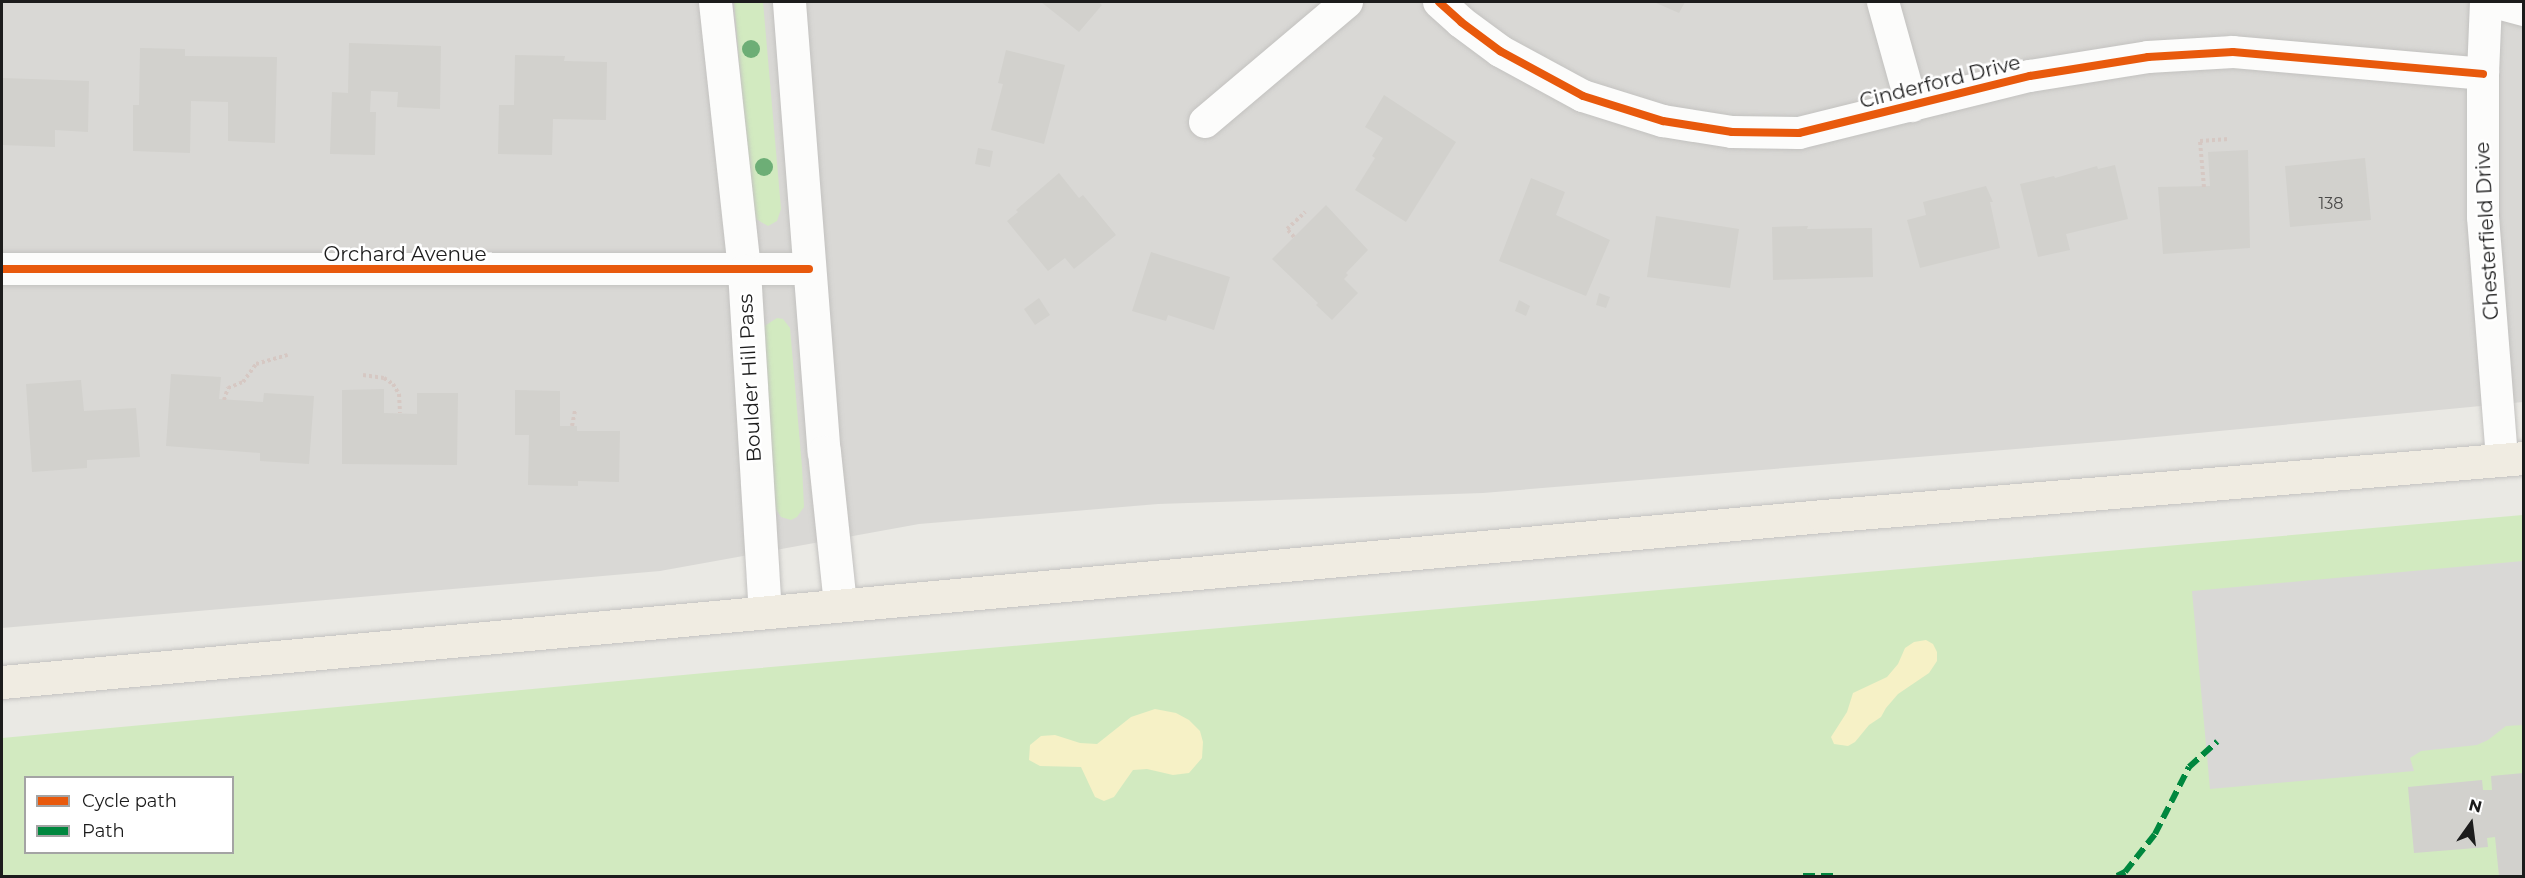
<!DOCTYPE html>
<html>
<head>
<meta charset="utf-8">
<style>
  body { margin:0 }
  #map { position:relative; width:2525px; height:878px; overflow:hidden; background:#eae9e4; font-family:Montserrat,sans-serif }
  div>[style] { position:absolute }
  .residential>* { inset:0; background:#d9d8d5 }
  .grass>* { inset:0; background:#d2eac0 }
  .sand>* { inset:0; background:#f6f1c6 }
  .parking>* { inset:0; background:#d9d8d6 }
  .building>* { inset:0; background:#d2d1cd }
  .path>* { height:4px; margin-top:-2px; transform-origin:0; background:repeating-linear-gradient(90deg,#d6c8c3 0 3px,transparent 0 6px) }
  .roads { filter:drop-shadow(0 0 2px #c3c2c0) drop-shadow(0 0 2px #c3c2c0) }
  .minor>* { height:32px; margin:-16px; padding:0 16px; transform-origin:16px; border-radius:16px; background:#fcfcfb }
  .tertiary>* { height:33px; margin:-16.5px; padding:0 16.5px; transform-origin:16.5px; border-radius:16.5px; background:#fcfcfb }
  .primary>* { height:33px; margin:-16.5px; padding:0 16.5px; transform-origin:16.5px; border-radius:16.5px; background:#f0ece2 }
  .quiet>* { height:6px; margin-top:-3px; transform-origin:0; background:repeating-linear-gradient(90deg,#00873e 0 12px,transparent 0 18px) }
  .cycleway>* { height:8px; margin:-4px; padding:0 4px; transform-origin:4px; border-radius:4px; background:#e8590c }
  .trees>* { width:18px; height:18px; margin:-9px; border-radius:50%; background:#6dae76 }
  span { translate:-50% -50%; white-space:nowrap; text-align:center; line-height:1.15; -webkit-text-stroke:5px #fff; paint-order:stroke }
  .number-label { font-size:16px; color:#4a4948 }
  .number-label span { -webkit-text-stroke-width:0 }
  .street-label { font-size:20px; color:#1c1c1c }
  .frame { position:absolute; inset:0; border:3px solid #1c1c1c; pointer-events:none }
  .legend { position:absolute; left:24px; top:776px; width:210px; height:78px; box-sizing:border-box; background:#fff; border:2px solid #a4a4a4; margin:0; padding:8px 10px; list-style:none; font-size:18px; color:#1c1c1c }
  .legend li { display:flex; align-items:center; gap:12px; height:30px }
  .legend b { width:30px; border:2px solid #a4a4a4 }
  .north { position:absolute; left:2441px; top:794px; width:60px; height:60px; -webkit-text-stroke:4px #fff; paint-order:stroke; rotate:14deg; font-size:16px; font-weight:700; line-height:24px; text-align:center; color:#1c1c1c }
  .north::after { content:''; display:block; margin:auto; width:21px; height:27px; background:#1c1c1c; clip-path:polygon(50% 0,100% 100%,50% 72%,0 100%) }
</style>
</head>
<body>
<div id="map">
  <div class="residential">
    <i style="clip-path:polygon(2px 2px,2523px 2px,2523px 402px,2124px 440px,1483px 493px,1158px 504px,919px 524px,660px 571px,2px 628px)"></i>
  </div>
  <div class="grass">
    <i style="clip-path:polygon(734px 2px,763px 2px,781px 209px,777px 221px,768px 226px,756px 219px,751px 200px)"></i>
    <i style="clip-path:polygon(777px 318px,783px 319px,790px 328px,802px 467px,804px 507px,797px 517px,791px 520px,781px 517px,774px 506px,763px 327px)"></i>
    <i style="clip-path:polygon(evenodd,2523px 515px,2523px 876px,2px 876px,2px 738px,737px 670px,2523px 515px,26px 778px,232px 778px,232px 852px,26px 852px,26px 778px)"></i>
  </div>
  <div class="sand">
    <i style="clip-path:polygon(1926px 640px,1933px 644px,1937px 652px,1937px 661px,1929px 673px,1898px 694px,1886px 708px,1881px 717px,1869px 725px,1855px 742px,1848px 746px,1834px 744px,1831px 737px,1847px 712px,1853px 693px,1887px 677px,1898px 664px,1905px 648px,1914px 642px)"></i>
    <i style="clip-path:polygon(1155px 709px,1176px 713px,1189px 720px,1200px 731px,1203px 742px,1202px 758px,1189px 773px,1173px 775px,1147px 769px,1133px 770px,1114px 797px,1104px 801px,1095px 797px,1081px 767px,1040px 766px,1029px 760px,1030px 745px,1041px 736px,1055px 735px,1080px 743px,1097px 744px,1131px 717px)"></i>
  </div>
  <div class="parking">
    <i style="clip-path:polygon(2523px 561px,2523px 725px,2506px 726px,2488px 740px,2477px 745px,2421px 751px,2410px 758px,2414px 771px,2210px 789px,2192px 591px)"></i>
  </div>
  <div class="building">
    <i style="clip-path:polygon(1041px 2px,1098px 2px,1102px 5px,1079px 32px)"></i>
    <i style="clip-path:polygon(1654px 2px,1685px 2px,1679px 13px)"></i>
    <i style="clip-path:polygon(349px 43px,441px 46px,440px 109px,397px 107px,398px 92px,371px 91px,370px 112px,376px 112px,375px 155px,330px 154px,332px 92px,348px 93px)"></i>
    <i style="clip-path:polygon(140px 48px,185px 49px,185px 56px,277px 57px,275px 143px,228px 141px,228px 102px,191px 101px,190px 153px,133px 151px,133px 105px,139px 105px)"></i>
    <i style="clip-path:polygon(1006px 50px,1065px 65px,1044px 144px,991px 130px,1003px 84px,998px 83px)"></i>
    <i style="clip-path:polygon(515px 55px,565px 56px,564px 61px,607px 62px,606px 120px,553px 119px,552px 155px,498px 154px,499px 105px,514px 105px)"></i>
    <i style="clip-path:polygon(2px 78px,89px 81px,88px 132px,55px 130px,55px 147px,2px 145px)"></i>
    <i style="clip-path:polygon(1384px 95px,1456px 142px,1406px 222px,1355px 190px,1375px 158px,1372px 156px,1383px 138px,1365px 127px)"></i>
    <i style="clip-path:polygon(978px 148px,993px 151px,990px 167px,975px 164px)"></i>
    <i style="clip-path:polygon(2248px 150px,2250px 248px,2163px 254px,2158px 187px,2210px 186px,2208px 152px)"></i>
    <i style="clip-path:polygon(2365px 158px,2371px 220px,2290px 227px,2285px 166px)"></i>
    <i style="clip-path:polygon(2115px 165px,2128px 219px,2066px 234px,2070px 250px,2038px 257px,2020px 184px,2054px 176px,2055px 178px,2097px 166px,2098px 169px)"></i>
    <i style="clip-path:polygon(1059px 173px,1079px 198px,1083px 195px,1116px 235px,1074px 269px,1065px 258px,1048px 271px,1007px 221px,1018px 212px,1016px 210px)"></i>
    <i style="clip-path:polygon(1531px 178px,1565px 192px,1556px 215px,1610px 240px,1586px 296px,1499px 261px)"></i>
    <i style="clip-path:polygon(1986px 186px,1993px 202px,1990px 202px,2000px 248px,1920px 268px,1907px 220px,1926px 215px,1923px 202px)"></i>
    <i style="clip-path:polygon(1326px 205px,1368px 250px,1346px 273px,1348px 275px,1344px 279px,1358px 293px,1332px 320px,1316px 305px,1318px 303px,1272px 259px)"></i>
    <i style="clip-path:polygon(1656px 216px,1739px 229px,1730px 288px,1647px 277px)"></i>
    <i style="clip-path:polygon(1808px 226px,1807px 229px,1872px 228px,1873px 277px,1773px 280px,1772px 227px)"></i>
    <i style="clip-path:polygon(1151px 252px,1230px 277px,1214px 330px,1168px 315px,1166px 321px,1132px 311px)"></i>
    <i style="clip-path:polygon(1599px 293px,1610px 297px,1606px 308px,1596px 305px)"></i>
    <i style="clip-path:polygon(1039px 298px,1050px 315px,1035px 325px,1024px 309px)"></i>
    <i style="clip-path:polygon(1519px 300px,1530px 306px,1526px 316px,1515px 311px)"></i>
    <i style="clip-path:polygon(171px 374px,221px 377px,219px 399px,263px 402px,264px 393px,314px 396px,309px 464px,260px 461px,260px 453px,166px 446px)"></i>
    <i style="clip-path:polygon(81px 380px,84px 411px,136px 408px,140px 457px,87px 460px,87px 468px,32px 472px,26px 384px)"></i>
    <i style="clip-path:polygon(384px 389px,384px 413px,417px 414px,417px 393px,458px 393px,457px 465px,342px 464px,342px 390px)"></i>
    <i style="clip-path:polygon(515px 390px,560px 391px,560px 426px,577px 426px,577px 431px,620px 431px,619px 482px,578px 481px,578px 486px,528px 485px,529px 435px,515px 435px)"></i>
    <i style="clip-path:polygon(2524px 773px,2524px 876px,2499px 876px,2495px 837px,2487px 838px,2488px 847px,2414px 853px,2408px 787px,2482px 780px,2483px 790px,2492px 790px,2491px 776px)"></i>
  </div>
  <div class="path">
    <i style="left:2204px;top:187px;width:46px;rotate:-95deg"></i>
    <i style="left:2200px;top:141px;width:29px;rotate:-4deg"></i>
    <i style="left:1294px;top:237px;width:11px;rotate:-131deg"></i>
    <i style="left:1287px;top:229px;width:25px;rotate:-43deg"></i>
    <i style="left:363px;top:375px;width:21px;rotate:8deg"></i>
    <i style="left:384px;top:378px;width:11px;rotate:34deg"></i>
    <i style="left:393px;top:384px;width:12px;rotate:59deg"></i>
    <i style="left:399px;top:394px;width:19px;rotate:87deg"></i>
    <i style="left:224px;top:400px;width:13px;rotate:-72deg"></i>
    <i style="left:228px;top:388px;width:16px;rotate:-22deg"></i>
    <i style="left:243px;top:382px;width:22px;rotate:-54deg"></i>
    <i style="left:256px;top:364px;width:33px;rotate:-16deg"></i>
    <i style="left:572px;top:426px;width:16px;rotate:-79deg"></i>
  </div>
  <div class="roads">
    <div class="minor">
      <i style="left:1439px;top:2px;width:30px;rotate:42deg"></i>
      <i style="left:1461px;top:22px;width:49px;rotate:36.6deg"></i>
      <i style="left:1500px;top:51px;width:94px;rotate:28.5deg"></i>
      <i style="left:1583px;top:96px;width:84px;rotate:17.4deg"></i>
      <i style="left:1663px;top:121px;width:70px;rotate:9.1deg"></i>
      <i style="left:1732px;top:132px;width:67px;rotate:0.9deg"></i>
      <i style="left:1799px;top:133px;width:238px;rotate:-13.9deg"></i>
      <i style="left:2030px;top:76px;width:120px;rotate:-9.1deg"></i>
      <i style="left:2148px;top:57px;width:85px;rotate:-3.4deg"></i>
      <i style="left:2233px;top:52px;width:251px;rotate:5deg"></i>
      <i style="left:1883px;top:2px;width:108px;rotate:74.4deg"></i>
      <i style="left:2486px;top:2px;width:72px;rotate:92.4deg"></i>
      <i style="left:2483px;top:74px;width:143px;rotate:90deg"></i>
      <i style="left:2483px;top:217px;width:243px;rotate:85.5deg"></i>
      <i style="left:2494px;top:2px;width:31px;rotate:15deg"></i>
      <i style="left:1205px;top:122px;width:186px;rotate:-40.2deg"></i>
      <i style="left:2px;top:269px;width:807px"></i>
    </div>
    <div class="tertiary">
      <i style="left:715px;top:2px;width:271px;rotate:83.8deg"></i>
      <i style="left:744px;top:271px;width:341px;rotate:86.5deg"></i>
      <i style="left:789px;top:2px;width:451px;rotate:85.6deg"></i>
      <i style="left:824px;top:452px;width:153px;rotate:84deg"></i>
    </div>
    <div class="primary">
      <i style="left:2px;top:682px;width:1829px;rotate:-5.21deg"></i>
      <i style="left:1823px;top:516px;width:703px;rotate:-4.73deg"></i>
    </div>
  </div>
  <div class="quiet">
    <i style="left:1803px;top:876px;width:30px"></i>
    <i style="left:2117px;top:876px;width:9px;rotate:-27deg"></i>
    <i style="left:2125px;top:872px;width:48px;rotate:-51.7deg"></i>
    <i style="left:2155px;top:834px;width:75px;rotate:-63.1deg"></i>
    <i style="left:2189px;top:767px;width:38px;rotate:-42deg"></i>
  </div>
  <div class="cycleway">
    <i style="left:1439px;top:2px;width:30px;rotate:42deg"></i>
    <i style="left:1461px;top:22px;width:49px;rotate:36.6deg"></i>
    <i style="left:1500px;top:51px;width:94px;rotate:28.5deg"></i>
    <i style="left:1583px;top:96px;width:84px;rotate:17.4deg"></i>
    <i style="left:1663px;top:121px;width:70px;rotate:9.1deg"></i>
    <i style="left:1732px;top:132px;width:67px;rotate:0.9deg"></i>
    <i style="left:1799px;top:133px;width:238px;rotate:-13.9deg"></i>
    <i style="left:2030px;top:76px;width:120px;rotate:-9.1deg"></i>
    <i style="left:2148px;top:57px;width:85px;rotate:-3.4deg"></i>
    <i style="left:2233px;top:52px;width:251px;rotate:5deg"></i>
    <i style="left:2px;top:269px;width:807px"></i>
  </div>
  <div class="trees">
    <i style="left:751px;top:49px"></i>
    <i style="left:764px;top:167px"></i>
  </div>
  <div class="number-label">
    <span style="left:2331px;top:204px">138</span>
  </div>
  <div class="street-label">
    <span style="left:1940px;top:82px;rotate:-14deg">Cinderford Drive</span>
    <span style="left:2487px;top:231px;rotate:-93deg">Chesterfield Drive</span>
    <span style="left:405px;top:254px">Orchard Avenue</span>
    <span style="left:750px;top:378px;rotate:-93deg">Boulder Hill Pass</span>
  </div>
  <div class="frame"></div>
  <ul class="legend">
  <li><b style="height:8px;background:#e8590c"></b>Cycle path</li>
  <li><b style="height:8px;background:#00873e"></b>Path</li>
  </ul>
  <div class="north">N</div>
</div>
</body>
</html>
